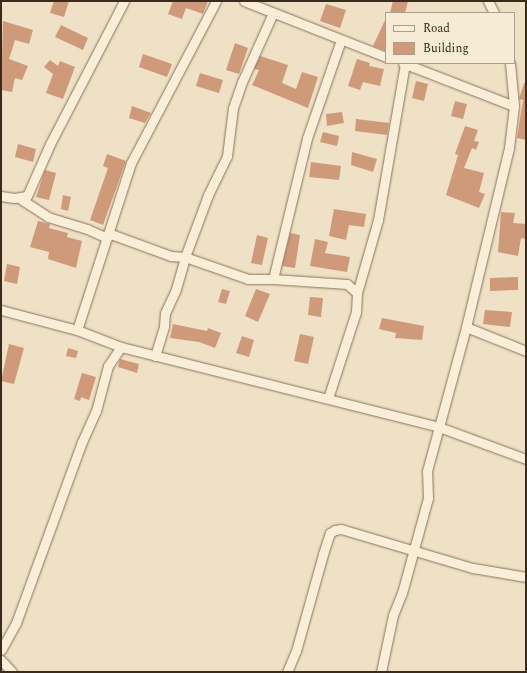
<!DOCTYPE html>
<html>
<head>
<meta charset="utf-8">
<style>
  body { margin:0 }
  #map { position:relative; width:527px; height:673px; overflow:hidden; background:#efe1c5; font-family:Spectral,serif }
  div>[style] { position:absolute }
  .building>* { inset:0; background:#ce9a7a }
  .roads { filter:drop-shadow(0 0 1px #8a725a) drop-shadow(0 0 1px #8a725a) }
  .minor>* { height:9px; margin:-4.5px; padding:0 4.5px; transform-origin:4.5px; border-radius:4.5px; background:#f9eed8 }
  span { translate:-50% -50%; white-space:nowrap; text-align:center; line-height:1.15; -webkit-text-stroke:3px #f6ebd4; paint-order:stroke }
  .frame { position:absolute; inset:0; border:2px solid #3a2b1e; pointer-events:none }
  .legend { position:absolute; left:385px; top:12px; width:130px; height:52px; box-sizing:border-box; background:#f6ebd4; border:1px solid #ab9e8b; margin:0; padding:5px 7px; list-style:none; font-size:12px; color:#3a2b1e }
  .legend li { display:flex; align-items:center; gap:8px; height:20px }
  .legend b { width:20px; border:1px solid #ab9e8b }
</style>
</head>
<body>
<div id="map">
  <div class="building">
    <i style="clip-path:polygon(54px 1px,69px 1px,64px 17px,50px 13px)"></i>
    <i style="clip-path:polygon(173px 1px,208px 1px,203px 14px,186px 8px,182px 19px,168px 14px)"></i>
    <i style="clip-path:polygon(393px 1px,408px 1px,405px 13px,390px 13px)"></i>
    <i style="clip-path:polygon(326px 4px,346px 10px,340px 28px,320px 21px)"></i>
    <i style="clip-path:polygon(386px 18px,386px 51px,373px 46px)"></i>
    <i style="clip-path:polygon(3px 21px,33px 30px,29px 44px,15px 40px,9px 59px,28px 66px,22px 80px,15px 78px,12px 92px,1px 90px)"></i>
    <i style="clip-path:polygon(61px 25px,88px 38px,83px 50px,55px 37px)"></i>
    <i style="clip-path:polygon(235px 43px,248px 48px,239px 74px,226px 70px)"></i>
    <i style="clip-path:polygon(143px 54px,172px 64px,167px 77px,139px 67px)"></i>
    <i style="clip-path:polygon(260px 56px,288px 65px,282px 83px,296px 89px,302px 72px,318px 77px,308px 108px,252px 85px,259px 70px,254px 69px)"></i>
    <i style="clip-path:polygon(357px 59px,370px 63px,369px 66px,384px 69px,380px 86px,363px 82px,360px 90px,348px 86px)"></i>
    <i style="clip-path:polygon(50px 60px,58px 66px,60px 61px,75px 67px,63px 99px,46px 93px,53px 74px,44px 67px)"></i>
    <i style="clip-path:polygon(200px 73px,223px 80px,219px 93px,196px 86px)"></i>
    <i style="clip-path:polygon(416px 81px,428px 84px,424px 101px,412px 98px)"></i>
    <i style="clip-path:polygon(524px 83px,526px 83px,526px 140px,517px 138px,523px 100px,519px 99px)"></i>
    <i style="clip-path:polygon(455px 101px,467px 104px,463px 119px,451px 116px)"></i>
    <i style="clip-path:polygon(132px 106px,151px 113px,145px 123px,129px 118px)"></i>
    <i style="clip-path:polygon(342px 112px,344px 123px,327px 126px,326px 114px)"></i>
    <i style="clip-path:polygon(356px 119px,389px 123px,387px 135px,355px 131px)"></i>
    <i style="clip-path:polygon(465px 126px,478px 130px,474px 141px,479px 142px,476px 150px,472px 148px,464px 168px,484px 173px,479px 192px,485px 194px,479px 208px,446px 195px,458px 155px,455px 154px)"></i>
    <i style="clip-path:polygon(323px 132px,339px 136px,337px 146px,320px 142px)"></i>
    <i style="clip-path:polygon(18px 144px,36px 149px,33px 162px,15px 157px)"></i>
    <i style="clip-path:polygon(352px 152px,377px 159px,373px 172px,351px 165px)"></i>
    <i style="clip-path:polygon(107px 154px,126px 161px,103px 225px,90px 220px,108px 168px,103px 166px)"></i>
    <i style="clip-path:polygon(311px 162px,341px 166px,339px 180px,309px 177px)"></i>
    <i style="clip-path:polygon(45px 170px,56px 173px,49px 200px,36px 197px)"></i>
    <i style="clip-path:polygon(63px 195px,71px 197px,68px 211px,61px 209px)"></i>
    <i style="clip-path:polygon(334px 209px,366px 214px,364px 227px,349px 225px,346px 240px,329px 236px)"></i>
    <i style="clip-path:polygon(501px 212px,515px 213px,513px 223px,526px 224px,526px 239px,521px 238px,518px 256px,498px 252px)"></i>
    <i style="clip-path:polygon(38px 221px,50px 224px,49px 228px,68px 233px,67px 237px,82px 241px,76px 268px,48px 259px,49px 252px,30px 247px)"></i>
    <i style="clip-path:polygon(290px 233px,300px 235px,295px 268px,282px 266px)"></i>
    <i style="clip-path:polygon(257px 235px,268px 238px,262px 265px,251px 263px)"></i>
    <i style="clip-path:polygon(315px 239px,328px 242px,325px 253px,350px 257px,347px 272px,310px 266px)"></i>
    <i style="clip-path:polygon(7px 264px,20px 267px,17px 284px,4px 281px)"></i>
    <i style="clip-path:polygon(518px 277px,518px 290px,490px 291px,490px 278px)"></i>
    <i style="clip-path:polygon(222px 289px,230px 291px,226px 304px,218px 302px)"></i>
    <i style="clip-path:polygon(256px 289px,270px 294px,258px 322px,245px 316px)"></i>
    <i style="clip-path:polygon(310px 297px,323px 298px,321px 317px,308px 315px)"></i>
    <i style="clip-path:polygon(485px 310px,512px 312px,510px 327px,483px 324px)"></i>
    <i style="clip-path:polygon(382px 318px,424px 326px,422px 340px,395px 338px,396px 333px,379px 329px)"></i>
    <i style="clip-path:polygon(173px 324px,207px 331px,208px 328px,221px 333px,215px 348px,199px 342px,170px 338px)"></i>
    <i style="clip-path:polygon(300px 334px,314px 337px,308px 364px,294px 361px)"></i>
    <i style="clip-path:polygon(242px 336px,254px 340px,249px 357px,236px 353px)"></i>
    <i style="clip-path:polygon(9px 344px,24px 348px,14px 384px,1px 381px)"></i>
    <i style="clip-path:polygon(68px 348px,78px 351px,76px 358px,66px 356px)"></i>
    <i style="clip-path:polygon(120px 359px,139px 364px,137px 373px,118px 367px)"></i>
    <i style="clip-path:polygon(82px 373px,96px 377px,89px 400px,81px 397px,80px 401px,74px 399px)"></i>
  </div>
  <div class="roads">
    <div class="minor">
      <i style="left:244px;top:1px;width:153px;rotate:21.5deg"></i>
      <i style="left:488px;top:1px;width:13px;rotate:63deg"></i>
      <i style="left:403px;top:63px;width:119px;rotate:21.2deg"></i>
      <i style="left:1px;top:196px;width:13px;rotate:9deg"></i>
      <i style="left:14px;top:198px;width:13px;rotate:-9deg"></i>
      <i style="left:27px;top:196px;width:57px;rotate:-66.1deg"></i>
      <i style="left:50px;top:144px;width:161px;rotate:-62.6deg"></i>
      <i style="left:19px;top:198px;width:35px;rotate:33deg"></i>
      <i style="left:48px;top:217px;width:41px;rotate:17.1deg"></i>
      <i style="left:87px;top:229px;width:22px;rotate:24deg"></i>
      <i style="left:108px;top:233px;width:67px;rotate:20.1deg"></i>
      <i style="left:171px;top:256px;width:14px;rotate:4deg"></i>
      <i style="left:185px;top:257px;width:67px;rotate:19.2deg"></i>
      <i style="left:248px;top:279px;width:25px"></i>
      <i style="left:273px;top:279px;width:145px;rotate:-76.4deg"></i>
      <i style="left:307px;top:138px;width:104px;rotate:-70.9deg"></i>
      <i style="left:273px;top:279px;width:74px;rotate:3.9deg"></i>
      <i style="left:347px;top:284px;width:13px;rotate:42deg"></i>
      <i style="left:357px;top:293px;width:19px;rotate:93deg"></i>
      <i style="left:356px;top:312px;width:90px;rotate:108deg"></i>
      <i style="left:357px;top:293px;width:76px;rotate:-74deg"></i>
      <i style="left:378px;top:220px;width:158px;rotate:-80.2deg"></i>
      <i style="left:1px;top:310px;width:79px;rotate:14.7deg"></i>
      <i style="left:77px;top:330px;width:47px;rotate:21.1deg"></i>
      <i style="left:121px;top:347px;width:328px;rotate:14.1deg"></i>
      <i style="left:439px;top:427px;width:93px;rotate:20.2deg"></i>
      <i style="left:466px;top:327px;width:65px;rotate:21.8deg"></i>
      <i style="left:77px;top:330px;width:176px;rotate:-72.1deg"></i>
      <i style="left:131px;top:163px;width:183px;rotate:-62.3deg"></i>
      <i style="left:155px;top:356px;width:31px;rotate:-73deg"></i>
      <i style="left:164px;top:326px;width:13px;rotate:-86deg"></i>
      <i style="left:165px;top:313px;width:26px;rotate:-65deg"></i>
      <i style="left:176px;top:289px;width:33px;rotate:-74deg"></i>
      <i style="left:185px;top:257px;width:66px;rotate:-69.6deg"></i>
      <i style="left:208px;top:195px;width:43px;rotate:-64deg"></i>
      <i style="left:227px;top:156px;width:48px;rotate:-82.9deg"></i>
      <i style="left:233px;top:108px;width:28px;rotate:-71deg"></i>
      <i style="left:242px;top:82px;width:76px;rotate:-65.8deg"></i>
      <i style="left:1px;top:650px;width:31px;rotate:-61deg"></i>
      <i style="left:16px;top:623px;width:193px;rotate:-70deg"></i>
      <i style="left:82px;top:442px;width:34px;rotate:-66deg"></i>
      <i style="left:96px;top:411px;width:47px;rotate:-75.1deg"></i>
      <i style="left:108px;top:366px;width:23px;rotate:-56deg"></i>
      <i style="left:1px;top:660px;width:16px;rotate:47deg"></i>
      <i style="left:287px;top:672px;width:23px;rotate:-67deg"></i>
      <i style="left:296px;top:651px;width:101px;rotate:-74.4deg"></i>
      <i style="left:323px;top:554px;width:22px;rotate:-72deg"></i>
      <i style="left:330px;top:533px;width:6px;rotate:-31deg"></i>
      <i style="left:335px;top:530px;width:6px;rotate:-9deg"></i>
      <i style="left:341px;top:529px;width:138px;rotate:16.5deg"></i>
      <i style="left:473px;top:568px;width:54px;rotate:9.6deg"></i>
      <i style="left:381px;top:672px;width:58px;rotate:-78.1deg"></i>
      <i style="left:393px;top:615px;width:24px;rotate:-68deg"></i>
      <i style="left:402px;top:593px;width:98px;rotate:-74.7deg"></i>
      <i style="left:428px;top:498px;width:27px;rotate:-92deg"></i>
      <i style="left:427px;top:471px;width:149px;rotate:-74.8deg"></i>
      <i style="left:466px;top:327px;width:184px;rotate:-76.5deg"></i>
      <i style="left:509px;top:148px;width:42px;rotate:-83.2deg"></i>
      <i style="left:514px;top:106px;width:43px;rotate:-95.3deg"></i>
    </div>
  </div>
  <div class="frame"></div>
  <ul class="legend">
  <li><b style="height:5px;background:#f9eed8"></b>Road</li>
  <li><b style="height:11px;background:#ce9a7a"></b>Building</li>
  </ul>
</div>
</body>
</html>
